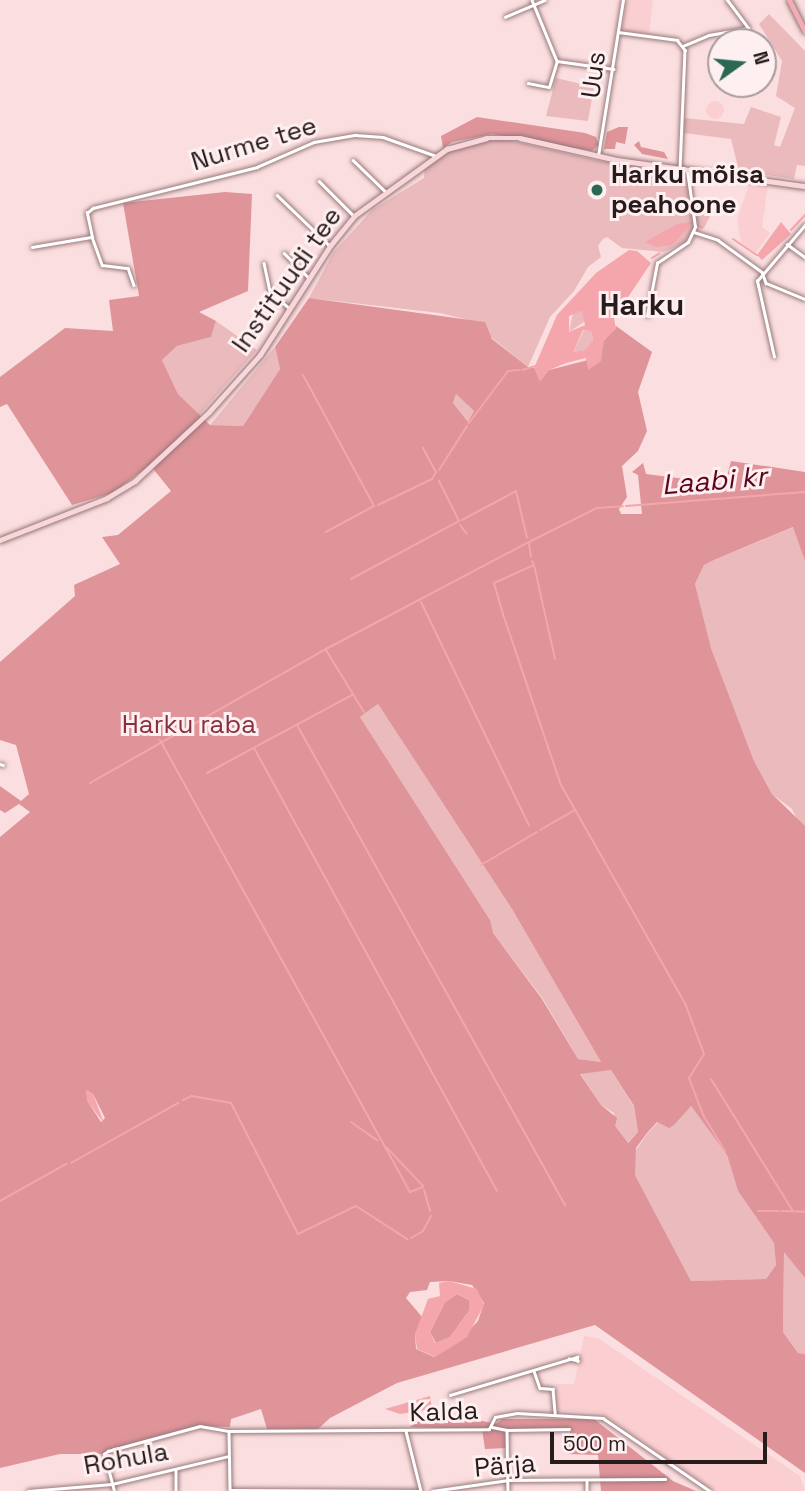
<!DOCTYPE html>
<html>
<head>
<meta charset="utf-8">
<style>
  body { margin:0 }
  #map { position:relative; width:805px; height:1491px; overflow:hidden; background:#fbdedf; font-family:"Space Grotesk",sans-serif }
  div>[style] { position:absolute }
  .built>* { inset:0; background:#fbcfd1 }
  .round { border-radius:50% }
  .green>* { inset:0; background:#eababc }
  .forest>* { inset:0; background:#df9499 }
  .water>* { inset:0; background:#f4a6ac }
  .stream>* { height:2px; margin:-1px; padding:0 1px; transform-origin:1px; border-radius:1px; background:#f4a6ac }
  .roads { filter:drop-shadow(0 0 2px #947577) drop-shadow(0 0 2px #947577) }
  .street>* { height:2.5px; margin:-1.25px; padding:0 1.25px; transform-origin:1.25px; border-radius:1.25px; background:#fff }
  .secondary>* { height:4.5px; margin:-2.25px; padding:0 2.25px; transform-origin:2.25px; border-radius:2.25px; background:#f8d6da }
  .primary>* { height:5px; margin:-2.5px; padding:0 2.5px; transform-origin:2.5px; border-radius:2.5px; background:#f1acb4 }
  .dots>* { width:19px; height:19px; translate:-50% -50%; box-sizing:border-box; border:4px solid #feeff0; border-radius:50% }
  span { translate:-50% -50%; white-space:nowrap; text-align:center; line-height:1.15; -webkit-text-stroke:6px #feeff0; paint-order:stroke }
  .street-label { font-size:26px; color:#281b1c }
  .poi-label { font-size:26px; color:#281b1c; font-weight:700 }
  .left { translate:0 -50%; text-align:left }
  .park-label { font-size:26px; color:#89303e }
  .water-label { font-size:28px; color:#5f031c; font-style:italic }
  .quarter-label { font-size:30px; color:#281b1c; font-weight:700 }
  .north { position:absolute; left:707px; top:28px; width:70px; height:70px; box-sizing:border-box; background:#feeff0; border:2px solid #a89a9b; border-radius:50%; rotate:75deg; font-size:19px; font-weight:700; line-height:28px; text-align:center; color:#281b1c }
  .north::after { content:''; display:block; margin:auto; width:24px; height:32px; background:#2b6955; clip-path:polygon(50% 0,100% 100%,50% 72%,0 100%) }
  .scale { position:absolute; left:550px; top:1432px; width:217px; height:32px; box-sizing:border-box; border:4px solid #281b1c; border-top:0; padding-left:9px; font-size:21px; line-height:24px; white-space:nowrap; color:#281b1c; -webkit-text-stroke:5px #feeff0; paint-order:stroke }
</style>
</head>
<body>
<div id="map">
  <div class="built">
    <i style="clip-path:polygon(627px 0,653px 0,649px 34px,622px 31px)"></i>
    <i class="round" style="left:706px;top:101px;width:18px;height:18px"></i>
    <i style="clip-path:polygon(750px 183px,768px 186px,762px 227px,770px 233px,756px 253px,741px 243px,737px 219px)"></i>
    <i style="clip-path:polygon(584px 1336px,598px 1338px,800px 1476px,805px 1491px,715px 1491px,601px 1413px,556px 1410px,556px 1384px,574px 1384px)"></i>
  </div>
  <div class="green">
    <i style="clip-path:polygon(769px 14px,805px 51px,805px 166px,797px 165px,794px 179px,739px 171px,731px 139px,684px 133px,684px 118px,744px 124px,751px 107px,781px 117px,774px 145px,780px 147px,795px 108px,776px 96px,782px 61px,759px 24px)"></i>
    <i style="clip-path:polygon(556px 78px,594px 87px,588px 121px,546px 116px)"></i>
    <i style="clip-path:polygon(504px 139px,599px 161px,684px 170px,692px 200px,707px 202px,712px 212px,704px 228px,698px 226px,685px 242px,664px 252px,622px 248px,607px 237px,603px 239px,598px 246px,601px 257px,588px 267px,574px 291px,550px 317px,528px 367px,492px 338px,481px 323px,440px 313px,309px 298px,333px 253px,372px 210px,424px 178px,425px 167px,446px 152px,479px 141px)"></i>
    <i style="clip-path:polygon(573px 313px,583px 311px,587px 320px,569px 332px)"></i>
    <i style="clip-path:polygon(216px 321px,257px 350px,199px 415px,178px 394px,162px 360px,177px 346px,211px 337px)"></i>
    <i style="clip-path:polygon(584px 330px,591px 331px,593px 340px,585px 350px,573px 352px)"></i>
    <i style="clip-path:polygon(275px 347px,280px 369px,243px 426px,210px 425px)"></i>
    <i style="clip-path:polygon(456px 394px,474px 411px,468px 422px,453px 403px)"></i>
    <i style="clip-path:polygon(794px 527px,805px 561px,805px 826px,801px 827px,792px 809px,772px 794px,754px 761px,711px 648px,695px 584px,704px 565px,714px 560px)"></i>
    <i style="clip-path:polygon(378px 704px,512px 909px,601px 1062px,578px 1059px,543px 999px,492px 932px,490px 920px,360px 717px)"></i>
    <i style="clip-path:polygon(611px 1070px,634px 1107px,638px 1132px,627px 1143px,615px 1126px,614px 1113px,601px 1105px,580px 1073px)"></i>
    <i style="clip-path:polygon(691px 1106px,727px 1155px,738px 1191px,774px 1243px,776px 1265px,766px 1279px,691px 1281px,635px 1175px,634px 1153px,647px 1134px,658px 1122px,663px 1125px)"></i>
    <i style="clip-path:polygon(784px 1251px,805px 1278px,805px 1354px,798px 1353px,783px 1332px)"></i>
  </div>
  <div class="forest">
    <i style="clip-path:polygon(477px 117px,585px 133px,596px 137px,599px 145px,592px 151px,492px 134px,452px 142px,443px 148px,441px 136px)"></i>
    <i style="clip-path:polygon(619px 127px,628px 127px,625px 144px,616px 142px,615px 149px,604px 149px,607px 132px)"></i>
    <i style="clip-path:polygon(639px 141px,641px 147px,664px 152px,668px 159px,642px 154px,634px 145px)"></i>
    <i style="clip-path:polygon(evenodd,225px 192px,252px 194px,248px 291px,199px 312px,216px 321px,211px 337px,177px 346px,162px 360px,178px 394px,210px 425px,243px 426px,280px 369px,275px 347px,309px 298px,485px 322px,492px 339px,528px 367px,549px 370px,588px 360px,616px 326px,652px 352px,638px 392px,647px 431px,638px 451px,622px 466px,627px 497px,619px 509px,621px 514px,642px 514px,638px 475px,632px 472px,643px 463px,646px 474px,725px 484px,731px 461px,805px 472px,805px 561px,793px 527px,714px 560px,704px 565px,695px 584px,711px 648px,754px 761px,772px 794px,805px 826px,805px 1278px,784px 1252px,783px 1332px,798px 1353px,805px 1354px,805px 1473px,595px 1325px,397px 1383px,330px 1418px,317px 1430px,267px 1429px,261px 1409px,231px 1419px,230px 1427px,200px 1426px,104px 1454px,60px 1454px,0 1468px,0 837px,30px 812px,19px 804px,5px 813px,0 810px,0 786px,21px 801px,29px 794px,16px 745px,0 740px,0 662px,75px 596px,74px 585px,120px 564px,102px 537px,118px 535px,171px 491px,150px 465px,112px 493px,72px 505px,7px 404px,0 407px,0 377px,65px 328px,113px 331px,109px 300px,139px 296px,123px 203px,225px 192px,456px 394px,474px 411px,468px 422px,453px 403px,456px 394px,225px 192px,378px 704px,512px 909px,601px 1062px,578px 1059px,542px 999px,493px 933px,490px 920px,360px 717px,378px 704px,225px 192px,611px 1070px,634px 1106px,638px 1132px,628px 1143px,615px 1126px,617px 1118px,601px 1105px,580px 1074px,611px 1070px,225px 192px,86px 1090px,93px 1094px,105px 1118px,101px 1122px,88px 1102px,86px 1090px,225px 192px,691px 1106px,727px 1155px,738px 1191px,774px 1243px,776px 1265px,766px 1279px,691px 1281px,635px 1175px,636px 1148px,647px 1133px,657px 1122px,669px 1128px,674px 1125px,691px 1106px,225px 192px,449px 1281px,472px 1285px,484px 1303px,478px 1321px,457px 1343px,434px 1357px,416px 1349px,415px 1334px,423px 1318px,406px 1298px,410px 1292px,427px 1290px,430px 1282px,449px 1281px)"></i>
    <i style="clip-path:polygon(457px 1294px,469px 1300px,469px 1311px,450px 1337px,436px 1343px,430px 1332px,445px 1302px)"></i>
    <i style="clip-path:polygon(456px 1415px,496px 1424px,502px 1419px,594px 1419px,673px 1481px,696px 1491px,601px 1491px,598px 1455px,569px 1454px,570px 1429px,506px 1429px,507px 1448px,485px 1449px,482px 1429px,410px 1427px,421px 1420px)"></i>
  </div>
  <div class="water">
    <i style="clip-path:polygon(693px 222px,672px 245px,656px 247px,645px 242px,677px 224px)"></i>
    <i style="clip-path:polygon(781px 222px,791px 234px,762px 260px,757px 255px)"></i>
    <i style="clip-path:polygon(evenodd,629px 250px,637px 251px,651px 263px,614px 318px,616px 329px,604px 340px,601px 361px,588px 370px,586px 358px,566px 363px,549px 370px,540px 382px,534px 368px,557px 315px,596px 273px,629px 250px,582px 311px,585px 325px,569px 332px,569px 316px,582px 311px,629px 250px,583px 330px,591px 331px,593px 340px,585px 350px,573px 352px,583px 330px)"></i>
    <i style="clip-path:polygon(86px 1090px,93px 1094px,104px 1123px,87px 1101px)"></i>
    <i style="clip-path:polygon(evenodd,449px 1281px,477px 1289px,484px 1305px,467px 1337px,435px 1357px,417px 1349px,415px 1334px,428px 1299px,440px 1296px,439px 1283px,449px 1281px,457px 1294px,469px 1300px,469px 1311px,450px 1337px,435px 1343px,430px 1332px,445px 1302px,457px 1294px)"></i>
    <i style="clip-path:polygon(430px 1396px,432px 1409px,400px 1414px,385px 1409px)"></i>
  </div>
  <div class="stream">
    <i style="left:697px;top:225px;width:6px;rotate:31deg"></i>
    <i style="left:791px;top:230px;width:21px;rotate:-47deg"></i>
    <i style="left:733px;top:239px;width:29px;rotate:34deg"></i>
    <i style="left:652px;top:258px;width:9px;rotate:-32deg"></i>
    <i style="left:522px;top:370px;width:14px;rotate:-17deg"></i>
    <i style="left:303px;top:375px;width:149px;rotate:61.5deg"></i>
    <i style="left:374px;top:506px;width:55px;rotate:151.6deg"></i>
    <i style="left:469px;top:423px;width:65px;rotate:-53.1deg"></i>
    <i style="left:508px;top:371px;width:11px;rotate:-5deg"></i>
    <i style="left:423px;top:448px;width:27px;rotate:62deg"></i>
    <i style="left:439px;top:470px;width:52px;rotate:-57.5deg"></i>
    <i style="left:378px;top:505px;width:60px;rotate:-25.7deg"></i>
    <i style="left:432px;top:479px;width:8px;rotate:-60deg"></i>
    <i style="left:626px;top:506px;width:180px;rotate:-4.5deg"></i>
    <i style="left:462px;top:520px;width:61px;rotate:-28.2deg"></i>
    <i style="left:516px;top:491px;width:48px;rotate:76.8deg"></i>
    <i style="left:460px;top:525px;width:11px;rotate:52deg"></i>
    <i style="left:529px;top:544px;width:13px;rotate:81deg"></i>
    <i style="left:532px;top:561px;width:4px;rotate:63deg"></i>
    <i style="left:534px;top:565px;width:44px;rotate:155.8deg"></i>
    <i style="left:494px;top:583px;width:35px;rotate:74deg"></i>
    <i style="left:504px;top:617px;width:177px;rotate:71.3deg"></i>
    <i style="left:561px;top:785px;width:251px;rotate:60.4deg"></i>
    <i style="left:685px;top:1003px;width:54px;rotate:69.6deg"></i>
    <i style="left:704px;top:1054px;width:28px;rotate:122deg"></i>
    <i style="left:689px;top:1078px;width:40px;rotate:69deg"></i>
    <i style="left:703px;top:1115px;width:42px;rotate:58.6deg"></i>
    <i style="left:534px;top:565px;width:96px;rotate:77.4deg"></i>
    <i style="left:351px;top:579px;width:123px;rotate:-28.2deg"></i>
    <i style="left:459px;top:521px;width:45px;rotate:-116.6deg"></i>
    <i style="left:421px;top:602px;width:248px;rotate:64.2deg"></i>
    <i style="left:326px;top:650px;width:73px;rotate:58.5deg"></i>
    <i style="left:297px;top:725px;width:550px;rotate:60.82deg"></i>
    <i style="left:160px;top:740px;width:517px;rotate:61.05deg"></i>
    <i style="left:410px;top:1192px;width:14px;rotate:-21deg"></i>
    <i style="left:254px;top:748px;width:505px;rotate:61.25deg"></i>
    <i style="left:207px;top:773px;width:165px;rotate:-28.3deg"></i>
    <i style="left:90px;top:783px;width:271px;rotate:-29.6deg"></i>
    <i style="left:326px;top:649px;width:229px;rotate:-27.8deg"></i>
    <i style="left:529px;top:542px;width:76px;rotate:-26.6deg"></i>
    <i style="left:597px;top:508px;width:26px;rotate:-4deg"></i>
    <i style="left:540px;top:830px;width:40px;rotate:-29.7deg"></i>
    <i style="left:481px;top:865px;width:65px;rotate:-30.5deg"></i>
    <i style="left:711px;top:1079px;width:155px;rotate:58.2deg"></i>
    <i style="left:183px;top:1100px;width:10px;rotate:-24deg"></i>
    <i style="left:192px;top:1096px;width:40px;rotate:10deg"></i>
    <i style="left:231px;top:1103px;width:147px;rotate:62.9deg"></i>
    <i style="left:298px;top:1234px;width:64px;rotate:-25.8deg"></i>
    <i style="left:356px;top:1206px;width:61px;rotate:32.9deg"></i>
    <i style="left:351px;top:1122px;width:32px;rotate:35deg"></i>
    <i style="left:386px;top:1147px;width:54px;rotate:46.5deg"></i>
    <i style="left:71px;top:1163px;width:123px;rotate:-29.3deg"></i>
    <i style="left:424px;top:1190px;width:22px;rotate:74deg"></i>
    <i style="left:0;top:1201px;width:76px;rotate:-29.3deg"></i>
    <i style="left:758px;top:1211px;width:21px"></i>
    <i style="left:782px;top:1211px;width:23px;rotate:2deg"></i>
    <i style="left:411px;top:1238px;width:14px;rotate:-30deg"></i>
    <i style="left:423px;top:1231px;width:17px;rotate:-62deg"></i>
  </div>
  <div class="roads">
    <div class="street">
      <i style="left:532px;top:0;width:66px;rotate:67.7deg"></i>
      <i style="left:557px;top:61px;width:57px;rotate:8.1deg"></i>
      <i style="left:505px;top:17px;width:43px;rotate:-23deg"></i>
      <i style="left:618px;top:32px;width:60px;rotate:7.7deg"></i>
      <i style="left:677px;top:40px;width:13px;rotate:51deg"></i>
      <i style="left:685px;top:50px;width:118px;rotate:92.4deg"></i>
      <i style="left:683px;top:46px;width:28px;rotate:-23deg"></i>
      <i style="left:709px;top:35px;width:40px;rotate:-10deg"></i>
      <i style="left:748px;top:28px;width:35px;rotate:-127deg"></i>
      <i style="left:528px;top:83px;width:21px;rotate:11deg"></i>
      <i style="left:549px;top:87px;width:27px;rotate:-73deg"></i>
      <i style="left:598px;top:156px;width:158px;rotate:-80.9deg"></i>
      <i style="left:353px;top:160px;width:45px;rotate:44.1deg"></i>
      <i style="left:319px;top:181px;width:49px;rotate:45deg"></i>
      <i style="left:277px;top:195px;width:74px;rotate:43.9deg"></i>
      <i style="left:694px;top:232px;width:25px;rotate:18deg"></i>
      <i style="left:718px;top:240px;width:54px;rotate:36deg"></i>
      <i style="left:762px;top:272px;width:12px;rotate:70deg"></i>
      <i style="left:766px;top:283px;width:42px;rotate:22.3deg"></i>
      <i style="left:92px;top:237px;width:30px;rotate:70deg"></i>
      <i style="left:102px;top:265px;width:26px;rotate:7deg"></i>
      <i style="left:128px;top:268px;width:18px;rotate:71deg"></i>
      <i style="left:787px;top:244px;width:22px;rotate:36deg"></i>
      <i style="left:32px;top:247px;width:61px;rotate:-9.5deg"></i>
      <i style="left:92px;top:237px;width:25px;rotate:-102deg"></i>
      <i style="left:87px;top:213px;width:8px;rotate:-40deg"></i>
      <i style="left:93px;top:208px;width:169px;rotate:-14deg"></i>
      <i style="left:257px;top:167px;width:62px;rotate:-23.7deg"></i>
      <i style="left:314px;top:142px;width:42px;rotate:-9.7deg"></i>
      <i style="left:355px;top:135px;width:28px;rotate:4deg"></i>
      <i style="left:383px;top:137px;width:56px;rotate:19.7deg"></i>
      <i style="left:284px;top:253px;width:35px;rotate:45deg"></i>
      <i style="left:264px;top:263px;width:30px;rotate:78deg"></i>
      <i style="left:270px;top:292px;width:26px;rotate:40deg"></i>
      <i style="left:647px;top:316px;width:54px;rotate:-79.3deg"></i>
      <i style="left:657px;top:263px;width:37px;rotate:-34deg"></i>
      <i style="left:688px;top:242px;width:17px;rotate:-65deg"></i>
      <i style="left:695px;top:227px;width:58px;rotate:-98deg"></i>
      <i style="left:774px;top:357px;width:78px;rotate:-102.6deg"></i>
      <i style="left:757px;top:281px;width:74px;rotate:-49.4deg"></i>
      <i style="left:0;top:764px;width:3px;rotate:18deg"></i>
      <i style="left:534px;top:1371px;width:18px;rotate:71deg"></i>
      <i style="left:540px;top:1388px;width:13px;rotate:4deg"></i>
      <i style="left:553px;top:1389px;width:24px;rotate:85deg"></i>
      <i style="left:450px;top:1395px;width:133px;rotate:-16.7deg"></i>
      <i style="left:577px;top:1357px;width:4px;rotate:76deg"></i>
      <i style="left:578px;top:1361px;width:9px;rotate:-167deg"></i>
      <i style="left:492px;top:1427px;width:15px;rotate:11deg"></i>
      <i style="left:507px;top:1430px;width:61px;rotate:89.1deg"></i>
      <i style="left:507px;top:1430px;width:62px;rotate:-0.9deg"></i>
      <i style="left:229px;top:1431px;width:59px;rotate:89deg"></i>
      <i style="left:406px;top:1431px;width:62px;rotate:76deg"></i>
      <i style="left:176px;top:1470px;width:21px;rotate:90deg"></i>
      <i style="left:587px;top:1480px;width:11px;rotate:90deg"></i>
      <i style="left:230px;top:1490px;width:190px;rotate:0.3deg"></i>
      <i style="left:28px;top:1491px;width:84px;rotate:-4.8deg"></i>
      <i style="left:112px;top:1484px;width:120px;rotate:-13.5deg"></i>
      <i style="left:114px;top:1491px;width:38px;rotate:-105deg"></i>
      <i style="left:104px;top:1454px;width:5px;rotate:-37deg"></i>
      <i style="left:108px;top:1451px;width:95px;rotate:-15.2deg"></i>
      <i style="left:200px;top:1426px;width:29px;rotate:10deg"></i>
      <i style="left:229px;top:1431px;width:260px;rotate:-0.4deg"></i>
      <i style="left:489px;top:1429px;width:13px;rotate:-63deg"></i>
      <i style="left:495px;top:1417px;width:22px;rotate:-10deg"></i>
      <i style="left:517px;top:1413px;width:86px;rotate:3.3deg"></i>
      <i style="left:603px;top:1418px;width:130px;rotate:34.3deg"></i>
      <i style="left:432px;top:1491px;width:77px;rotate:-8.2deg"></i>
      <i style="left:508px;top:1480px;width:157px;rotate:-0.4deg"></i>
    </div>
    <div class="secondary">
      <i style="left:0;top:540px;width:115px;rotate:-21.4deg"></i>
      <i style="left:107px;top:498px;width:33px;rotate:-31deg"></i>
      <i style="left:135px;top:481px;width:101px;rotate:-43deg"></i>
      <i style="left:209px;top:412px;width:76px;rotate:-48.2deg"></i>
      <i style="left:260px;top:355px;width:130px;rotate:-57.3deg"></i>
      <i style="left:330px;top:246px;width:38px;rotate:-51deg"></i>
      <i style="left:354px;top:216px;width:115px;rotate:-35.8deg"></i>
      <i style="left:447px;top:149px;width:41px;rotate:-15.4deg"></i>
      <i style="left:487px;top:138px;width:33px"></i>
      <i style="left:520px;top:138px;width:99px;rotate:12.8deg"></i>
      <i style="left:617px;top:160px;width:190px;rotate:7.9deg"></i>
    </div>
    <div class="primary">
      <i style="left:789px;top:0;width:35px;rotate:63deg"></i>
    </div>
  </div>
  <div class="dots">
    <i style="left:597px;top:190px;background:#2b6955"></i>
  </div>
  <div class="street-label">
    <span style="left:594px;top:75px;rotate:-82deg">Uus</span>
    <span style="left:254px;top:144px;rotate:-17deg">Nurme tee</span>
    <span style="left:287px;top:280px;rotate:-55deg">Instituudi tee</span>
    <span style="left:444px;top:1412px;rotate:-2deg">Kalda</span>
    <span style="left:126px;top:1459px;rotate:-10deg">Rohula</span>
    <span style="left:505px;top:1466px;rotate:-5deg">Pärja</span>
  </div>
  <div class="poi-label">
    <span class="left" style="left:611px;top:190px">Harku mõisa<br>peahoone</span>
  </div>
  <div class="park-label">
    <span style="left:189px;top:725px">Harku raba</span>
  </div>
  <div class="water-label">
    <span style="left:714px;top:480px;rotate:-5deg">Laabi kr</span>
  </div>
  <div class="quarter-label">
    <span style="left:642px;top:305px">Harku</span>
  </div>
  <div class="north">N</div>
  <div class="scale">500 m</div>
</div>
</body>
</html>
